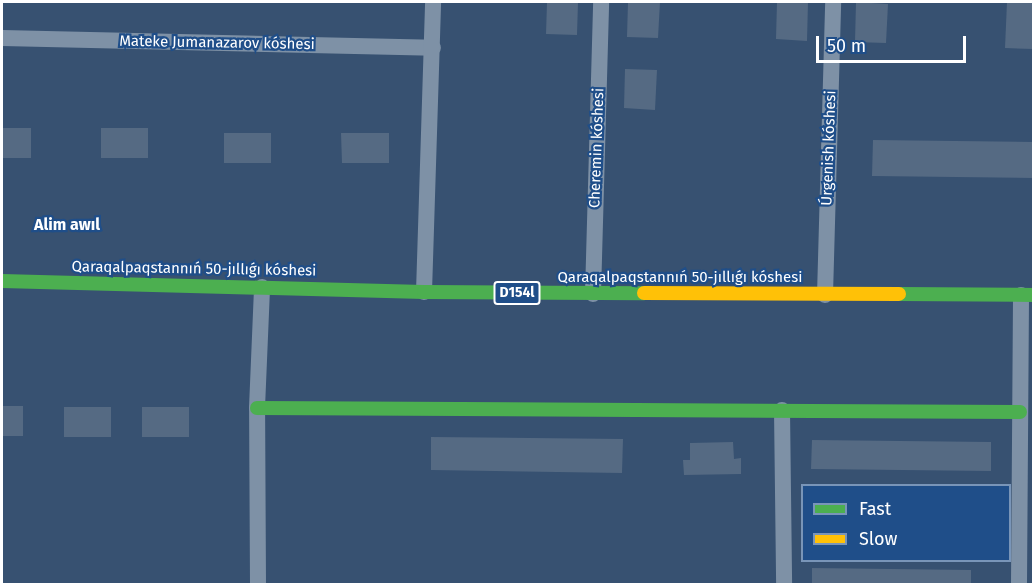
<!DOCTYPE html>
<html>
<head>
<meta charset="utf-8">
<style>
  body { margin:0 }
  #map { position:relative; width:1035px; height:586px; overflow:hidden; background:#375171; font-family:"Fira Sans",sans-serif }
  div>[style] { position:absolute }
  .building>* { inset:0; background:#556a83 }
  .street>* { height:16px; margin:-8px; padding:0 8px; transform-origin:8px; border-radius:8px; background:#7e91a6 }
  .fast>* { height:14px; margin:-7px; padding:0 7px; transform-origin:7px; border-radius:7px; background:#4caf50 }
  .slow>* { height:14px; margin:-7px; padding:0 7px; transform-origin:7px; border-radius:7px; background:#ffc107 }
  span { translate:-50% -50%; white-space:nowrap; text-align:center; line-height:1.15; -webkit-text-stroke:4.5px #1f4e89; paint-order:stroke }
  .shield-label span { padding:2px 4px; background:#1f4e89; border:2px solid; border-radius:4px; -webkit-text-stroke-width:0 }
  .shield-label { font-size:14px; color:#fff; font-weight:700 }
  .street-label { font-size:15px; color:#fff }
  .neighbourhood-label { font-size:16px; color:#fff; font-weight:700 }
  .frame { position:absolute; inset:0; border:3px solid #fff; pointer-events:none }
  .legend { position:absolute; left:801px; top:484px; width:210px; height:78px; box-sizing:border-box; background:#1f4e89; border:2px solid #7995b8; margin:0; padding:8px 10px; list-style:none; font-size:18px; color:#fff }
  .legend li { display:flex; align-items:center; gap:12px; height:30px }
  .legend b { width:30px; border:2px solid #7995b8 }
  .scale { position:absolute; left:816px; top:36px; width:150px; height:27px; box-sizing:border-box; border:3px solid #fff; border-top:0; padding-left:8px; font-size:18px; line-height:21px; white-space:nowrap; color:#fff; -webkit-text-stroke:4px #1f4e89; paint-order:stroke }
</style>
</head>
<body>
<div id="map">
  <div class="building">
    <i style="clip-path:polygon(547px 2px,578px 2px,577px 35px,546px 34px)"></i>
    <i style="clip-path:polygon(628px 2px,660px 2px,658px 38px,627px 37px)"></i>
    <i style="clip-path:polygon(777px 2px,808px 2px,807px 41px,776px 39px)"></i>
    <i style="clip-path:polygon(856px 2px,888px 4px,886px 43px,855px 42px)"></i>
    <i style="clip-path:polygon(1007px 2px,1034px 2px,1034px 49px,1005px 48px)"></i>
    <i style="clip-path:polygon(625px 69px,657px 70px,655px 110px,624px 108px)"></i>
    <i style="clip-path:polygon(2px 128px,31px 128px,31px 158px,2px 158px)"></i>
    <i style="clip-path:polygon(101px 128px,148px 128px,148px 158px,101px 158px)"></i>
    <i style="clip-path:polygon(224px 133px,271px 133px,271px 163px,224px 163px)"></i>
    <i style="clip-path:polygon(341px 133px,389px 133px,389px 163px,342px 163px)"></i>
    <i style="clip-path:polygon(873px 140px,1034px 142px,1034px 178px,872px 176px)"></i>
    <i style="clip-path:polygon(2px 406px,23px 406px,23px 436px,2px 436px)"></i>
    <i style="clip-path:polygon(64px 407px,111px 407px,111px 437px,64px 437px)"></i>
    <i style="clip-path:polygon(142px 407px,189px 407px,189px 437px,142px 437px)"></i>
    <i style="clip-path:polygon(431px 437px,623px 439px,622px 473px,431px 470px)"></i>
    <i style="clip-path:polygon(812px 440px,991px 442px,991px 471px,811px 469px)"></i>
    <i style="clip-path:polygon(733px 442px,734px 459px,741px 458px,741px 474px,684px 475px,683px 460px,690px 460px,690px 443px)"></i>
    <i style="clip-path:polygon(812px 568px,971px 570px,971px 585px,812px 585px)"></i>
  </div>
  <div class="street">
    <i style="left:2px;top:38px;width:431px;rotate:1.3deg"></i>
    <i style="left:424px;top:292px;width:290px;rotate:-88.2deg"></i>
    <i style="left:593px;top:294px;width:292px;rotate:-88.4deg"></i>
    <i style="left:825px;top:295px;width:293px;rotate:-88.4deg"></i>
    <i style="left:782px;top:410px;width:174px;rotate:89.3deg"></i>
    <i style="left:258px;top:584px;width:176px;rotate:-90.3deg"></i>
    <i style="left:257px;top:408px;width:121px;rotate:-87.6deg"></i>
    <i style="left:1019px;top:584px;width:289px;rotate:-89.6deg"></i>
  </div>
  <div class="fast">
    <i style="left:2px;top:281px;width:422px;rotate:1.5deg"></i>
    <i style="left:424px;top:292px;width:220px;rotate:0.3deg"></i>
    <i style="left:899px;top:294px;width:135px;rotate:0.4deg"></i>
    <i style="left:257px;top:408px;width:763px;rotate:0.3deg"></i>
  </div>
  <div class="slow">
    <i style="left:644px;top:293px;width:255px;rotate:0.2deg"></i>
  </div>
  <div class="shield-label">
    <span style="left:517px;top:293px">D154l</span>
  </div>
  <div class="street-label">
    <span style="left:217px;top:43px;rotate:1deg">Mateke Jumanazarov kóshesi</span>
    <span style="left:597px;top:148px;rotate:-88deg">Cheremin kóshesi</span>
    <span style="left:829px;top:148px;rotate:-88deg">Úrgenish kóshesi</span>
    <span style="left:194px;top:269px;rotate:1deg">Qaraqalpaqstannıń 50-jıllıǵı kóshesi</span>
    <span style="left:680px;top:278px">Qaraqalpaqstannıń 50-jıllıǵı kóshesi</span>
  </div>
  <div class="neighbourhood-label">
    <span style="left:67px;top:225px">Alim awıl</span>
  </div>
  <div class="frame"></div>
  <ul class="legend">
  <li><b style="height:8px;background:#4caf50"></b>Fast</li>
  <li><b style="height:8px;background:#ffc107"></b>Slow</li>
  </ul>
  <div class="scale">50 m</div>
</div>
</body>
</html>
